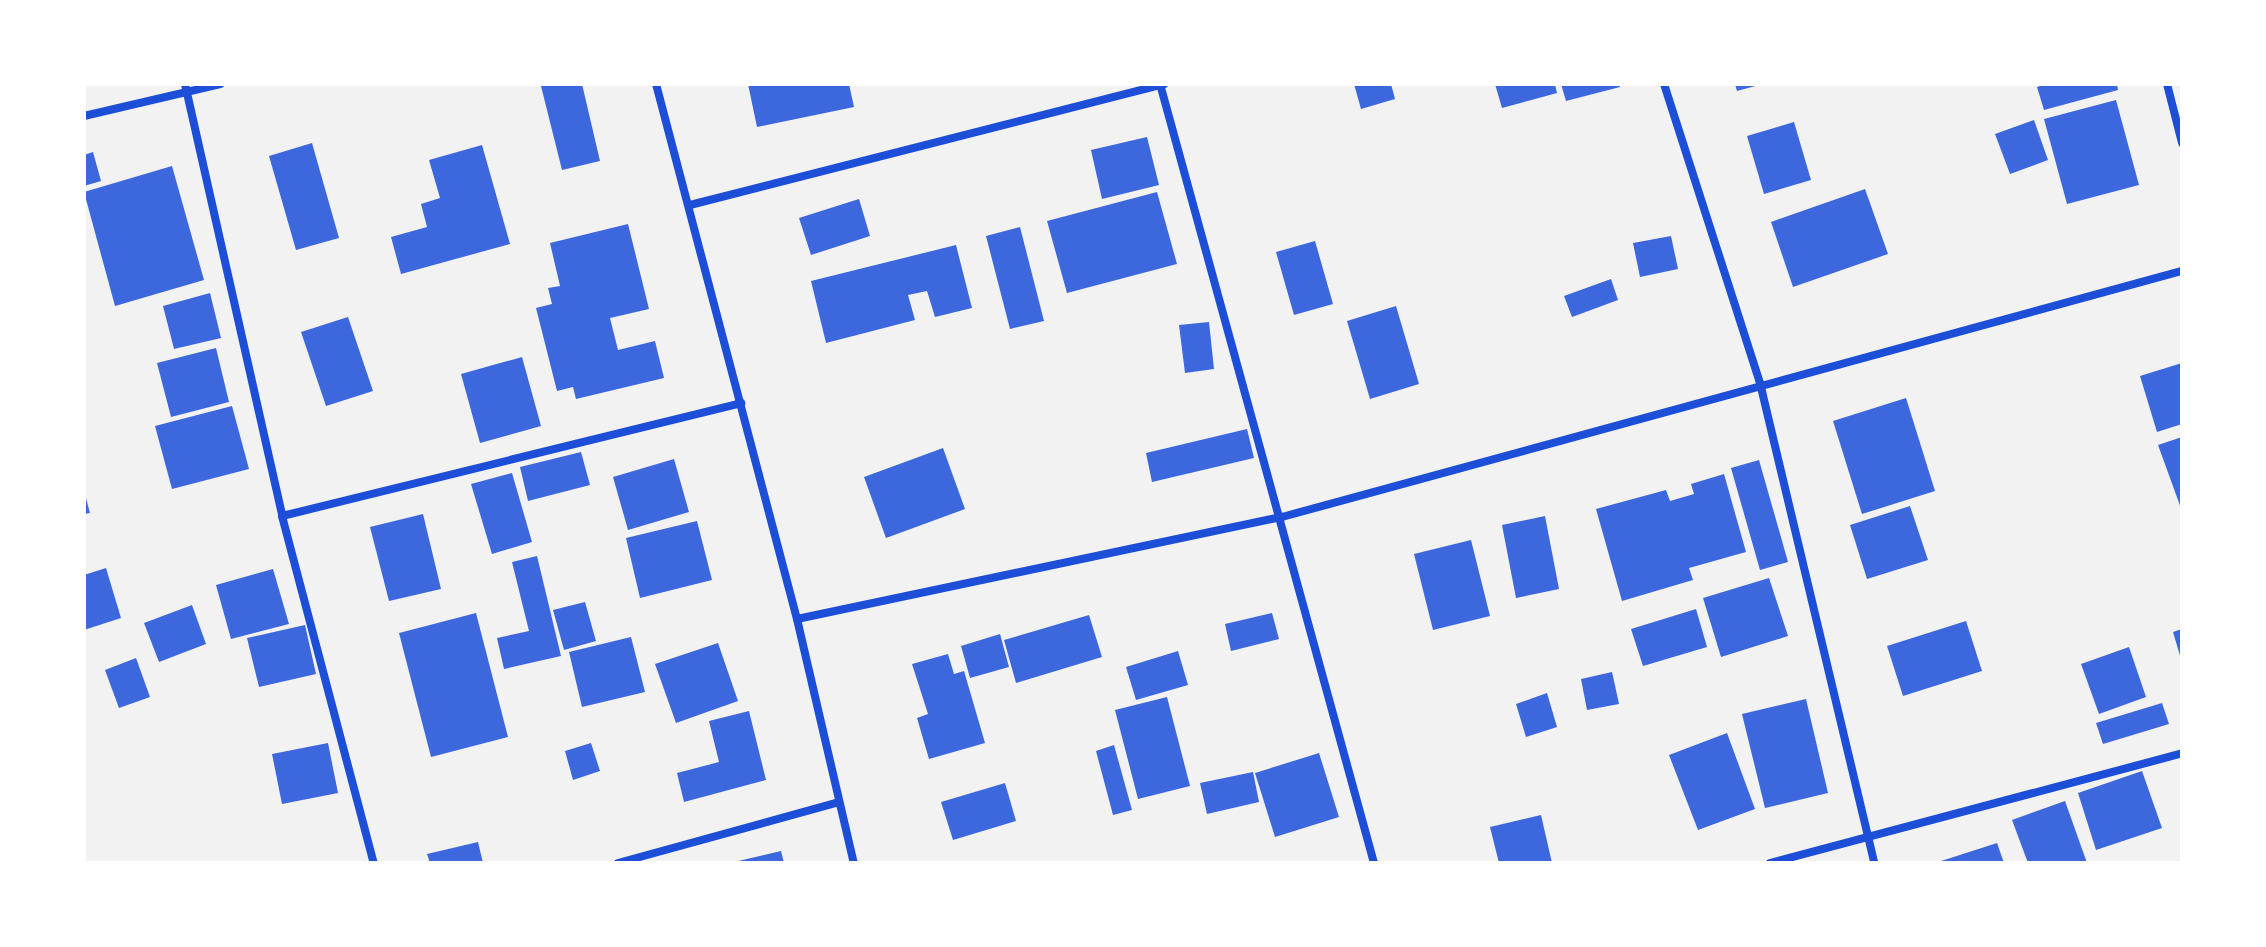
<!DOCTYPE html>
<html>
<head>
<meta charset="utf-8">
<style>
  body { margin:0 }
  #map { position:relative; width:2266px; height:947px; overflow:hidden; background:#f2f2f2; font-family:Figtree,sans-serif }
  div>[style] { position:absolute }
  .building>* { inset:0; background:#3d67dc }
  .minor>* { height:8px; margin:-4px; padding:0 4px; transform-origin:4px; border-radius:4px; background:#1d4ed8 }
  span { translate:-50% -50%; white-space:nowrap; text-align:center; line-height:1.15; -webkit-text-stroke:6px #fff; paint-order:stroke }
  .frame { position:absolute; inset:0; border:86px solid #fff; pointer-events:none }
</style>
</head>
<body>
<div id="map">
  <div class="building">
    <i style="clip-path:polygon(582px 84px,600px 161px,562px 170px,541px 86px)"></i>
    <i style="clip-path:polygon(748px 84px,849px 84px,854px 107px,757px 127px)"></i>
    <i style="clip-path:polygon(1354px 84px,1391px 84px,1395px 99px,1361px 109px)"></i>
    <i style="clip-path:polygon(1495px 84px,1555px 84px,1557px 93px,1502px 108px)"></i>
    <i style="clip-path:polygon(1561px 84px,1619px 84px,1620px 87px,1566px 101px)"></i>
    <i style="clip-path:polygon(1735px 84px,1759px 84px,1759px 85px,1737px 91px)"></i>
    <i style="clip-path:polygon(2046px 84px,2117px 84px,2118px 90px,2044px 110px,2037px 87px)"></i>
    <i style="clip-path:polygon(2116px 100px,2139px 185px,2067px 204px,2044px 119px)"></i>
    <i style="clip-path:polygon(2034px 120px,2048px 160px,2010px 174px,1995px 134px)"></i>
    <i style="clip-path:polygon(1794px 122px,1811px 180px,1764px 194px,1747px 136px)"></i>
    <i style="clip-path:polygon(1147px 137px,1159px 185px,1102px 199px,1091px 150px)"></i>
    <i style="clip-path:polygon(312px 143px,339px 238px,296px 250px,269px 156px)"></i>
    <i style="clip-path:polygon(482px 145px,510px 244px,401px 274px,391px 237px,427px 227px,421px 204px,440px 198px,429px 160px)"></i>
    <i style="clip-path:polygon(93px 152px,101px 181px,84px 186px,84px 155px)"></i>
    <i style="clip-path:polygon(172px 166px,204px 280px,115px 306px,84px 192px)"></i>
    <i style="clip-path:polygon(1865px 189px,1888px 254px,1793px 287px,1771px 222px)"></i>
    <i style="clip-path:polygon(1157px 192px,1177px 264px,1067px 293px,1047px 221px)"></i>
    <i style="clip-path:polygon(859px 199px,870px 236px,811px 255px,799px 218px)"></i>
    <i style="clip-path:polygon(628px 224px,649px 309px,610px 318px,618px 350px,655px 341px,664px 378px,576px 399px,573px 387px,557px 391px,536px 308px,552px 304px,548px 288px,560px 286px,550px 243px)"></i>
    <i style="clip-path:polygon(1020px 227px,1044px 321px,1010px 329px,986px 236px)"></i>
    <i style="clip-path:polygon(1671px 236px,1678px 269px,1640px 277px,1633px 243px)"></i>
    <i style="clip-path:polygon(1315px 241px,1333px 304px,1294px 315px,1276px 252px)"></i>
    <i style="clip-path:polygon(956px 245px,972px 308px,935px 317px,927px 291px,908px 295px,915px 320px,826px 343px,811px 281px)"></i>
    <i style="clip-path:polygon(1611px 279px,1618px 300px,1572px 317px,1564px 296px)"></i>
    <i style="clip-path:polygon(210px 293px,221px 338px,174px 349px,163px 306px)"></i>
    <i style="clip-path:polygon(1396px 306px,1419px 384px,1370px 399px,1347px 321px)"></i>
    <i style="clip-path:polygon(348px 317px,373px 391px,326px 406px,301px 332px)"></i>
    <i style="clip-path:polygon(1209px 322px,1214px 369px,1185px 373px,1179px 325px)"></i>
    <i style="clip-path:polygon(216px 348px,229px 402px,171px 417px,157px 363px)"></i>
    <i style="clip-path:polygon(522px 357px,541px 426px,480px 443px,461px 374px)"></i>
    <i style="clip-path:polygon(2182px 363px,2182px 424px,2157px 432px,2140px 376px)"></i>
    <i style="clip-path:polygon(1906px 398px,1935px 491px,1862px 514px,1833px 421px)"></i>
    <i style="clip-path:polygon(232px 406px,249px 469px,172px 489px,155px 426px)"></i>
    <i style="clip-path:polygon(1247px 429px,1254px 458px,1152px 482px,1146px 453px)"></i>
    <i style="clip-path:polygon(2182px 437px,2182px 511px,2158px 445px)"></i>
    <i style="clip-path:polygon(943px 448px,965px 509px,886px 538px,864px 477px)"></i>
    <i style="clip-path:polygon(581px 452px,590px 485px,528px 501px,520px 467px)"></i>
    <i style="clip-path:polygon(674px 459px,689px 512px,628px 530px,613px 477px)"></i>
    <i style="clip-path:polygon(1759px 460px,1788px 562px,1760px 570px,1731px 468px)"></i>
    <i style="clip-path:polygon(512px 473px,532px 542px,492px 554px,471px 484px)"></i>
    <i style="clip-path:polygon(1724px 474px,1746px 552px,1689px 568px,1693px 580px,1622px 601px,1596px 509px,1666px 490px,1670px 501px,1694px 494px,1691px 484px)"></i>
    <i style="clip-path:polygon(84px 491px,90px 513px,84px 514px)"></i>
    <i style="clip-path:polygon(1910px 506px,1928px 560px,1867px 579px,1850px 525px)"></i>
    <i style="clip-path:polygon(423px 514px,441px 589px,389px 601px,370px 527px)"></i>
    <i style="clip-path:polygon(1545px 516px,1559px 589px,1516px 598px,1502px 525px)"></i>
    <i style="clip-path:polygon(697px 521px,712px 580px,640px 598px,626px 538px)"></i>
    <i style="clip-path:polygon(1471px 540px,1490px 616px,1433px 630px,1414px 554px)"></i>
    <i style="clip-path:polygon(537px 556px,561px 656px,504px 669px,497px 638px,529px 631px,512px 562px)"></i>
    <i style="clip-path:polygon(106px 568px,121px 618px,84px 630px,84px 575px)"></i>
    <i style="clip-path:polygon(273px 569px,289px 624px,231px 639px,216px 585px)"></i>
    <i style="clip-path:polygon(1769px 578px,1788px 636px,1721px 657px,1703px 598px)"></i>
    <i style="clip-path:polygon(585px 602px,596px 641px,564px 650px,553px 610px)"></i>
    <i style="clip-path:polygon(192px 605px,206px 644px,159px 662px,144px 623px)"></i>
    <i style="clip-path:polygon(1696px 609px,1707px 647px,1643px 666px,1631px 629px)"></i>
    <i style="clip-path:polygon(476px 613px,508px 737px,431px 757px,399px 633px)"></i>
    <i style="clip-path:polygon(1272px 613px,1279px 639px,1231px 651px,1225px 624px)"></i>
    <i style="clip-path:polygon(1089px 615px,1102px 657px,1016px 683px,1004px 640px)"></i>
    <i style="clip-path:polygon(1966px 621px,1982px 671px,1903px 696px,1887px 646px)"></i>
    <i style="clip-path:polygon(305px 625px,316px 674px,259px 687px,247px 638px)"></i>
    <i style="clip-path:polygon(2182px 629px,2182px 659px,2181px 659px,2173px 632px)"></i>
    <i style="clip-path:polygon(1000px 634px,1009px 667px,970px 678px,961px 646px)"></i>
    <i style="clip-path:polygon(631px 637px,645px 692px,582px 707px,569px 652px)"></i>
    <i style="clip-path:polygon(718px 643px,738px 701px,676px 723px,655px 664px)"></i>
    <i style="clip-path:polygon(2129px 647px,2146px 697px,2099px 714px,2081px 664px)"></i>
    <i style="clip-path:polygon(1178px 651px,1188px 685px,1136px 700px,1126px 667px)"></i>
    <i style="clip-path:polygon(948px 654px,954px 674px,964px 671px,985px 743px,929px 759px,917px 718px,928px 714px,912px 664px)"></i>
    <i style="clip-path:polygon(136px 658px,150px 697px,119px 708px,105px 670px)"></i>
    <i style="clip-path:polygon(1612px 672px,1619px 704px,1587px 710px,1581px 679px)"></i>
    <i style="clip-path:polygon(1547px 693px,1557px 727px,1526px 737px,1516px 704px)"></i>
    <i style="clip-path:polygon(1167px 697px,1190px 786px,1138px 799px,1115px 710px)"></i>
    <i style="clip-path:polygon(1806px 699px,1828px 793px,1765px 808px,1742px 714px)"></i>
    <i style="clip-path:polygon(2162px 703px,2169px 724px,2103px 744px,2096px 723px)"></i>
    <i style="clip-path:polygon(749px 711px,766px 780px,684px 802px,677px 773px,719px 762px,709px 721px)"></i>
    <i style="clip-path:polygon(1727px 733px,1755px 809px,1698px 830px,1669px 755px)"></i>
    <i style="clip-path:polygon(328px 743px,338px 793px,282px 804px,272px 754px)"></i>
    <i style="clip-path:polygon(591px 743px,600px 771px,573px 780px,565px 751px)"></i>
    <i style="clip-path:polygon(1114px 745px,1132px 810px,1113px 815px,1096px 751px)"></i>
    <i style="clip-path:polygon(1319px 753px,1339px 817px,1275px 837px,1255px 773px)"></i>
    <i style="clip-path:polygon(2142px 771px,2162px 828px,2096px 850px,2078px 793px)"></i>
    <i style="clip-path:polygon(1253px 772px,1259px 802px,1207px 814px,1200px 783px)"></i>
    <i style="clip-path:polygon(1005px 783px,1016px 821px,953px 840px,941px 802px)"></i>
    <i style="clip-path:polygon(2065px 801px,2087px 863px,2028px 863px,2012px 820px)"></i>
    <i style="clip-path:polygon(1541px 815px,1552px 863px,1499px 863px,1490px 827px)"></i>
    <i style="clip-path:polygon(478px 842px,483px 863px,430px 863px,427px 854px)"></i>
    <i style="clip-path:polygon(1997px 843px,2004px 863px,1938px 863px,1938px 862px)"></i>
    <i style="clip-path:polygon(781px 851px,784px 863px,734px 863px,734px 862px)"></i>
  </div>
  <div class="minor">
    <i style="left:185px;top:84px;width:443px;rotate:77.3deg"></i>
    <i style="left:282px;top:516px;width:359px;rotate:75.2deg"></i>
    <i style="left:656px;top:84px;width:553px;rotate:75.24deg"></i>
    <i style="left:797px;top:619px;width:251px;rotate:76.9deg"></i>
    <i style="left:1160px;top:84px;width:808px;rotate:74.64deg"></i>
    <i style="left:1664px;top:84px;width:314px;rotate:72.2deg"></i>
    <i style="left:1760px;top:383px;width:493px;rotate:76.6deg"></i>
    <i style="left:2167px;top:84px;width:61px;rotate:75.7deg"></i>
    <i style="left:84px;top:116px;width:140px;rotate:-13.2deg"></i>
    <i style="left:690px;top:205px;width:489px;rotate:-14.3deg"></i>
    <i style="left:282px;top:516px;width:473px;rotate:-13.8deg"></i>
    <i style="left:797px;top:619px;width:496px;rotate:-11.9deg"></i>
    <i style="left:1282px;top:517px;width:933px;rotate:-15.29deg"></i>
    <i style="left:618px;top:863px;width:229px;rotate:-15.4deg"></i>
    <i style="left:1770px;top:863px;width:426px;rotate:-14.9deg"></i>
  </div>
  <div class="frame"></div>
</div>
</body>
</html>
